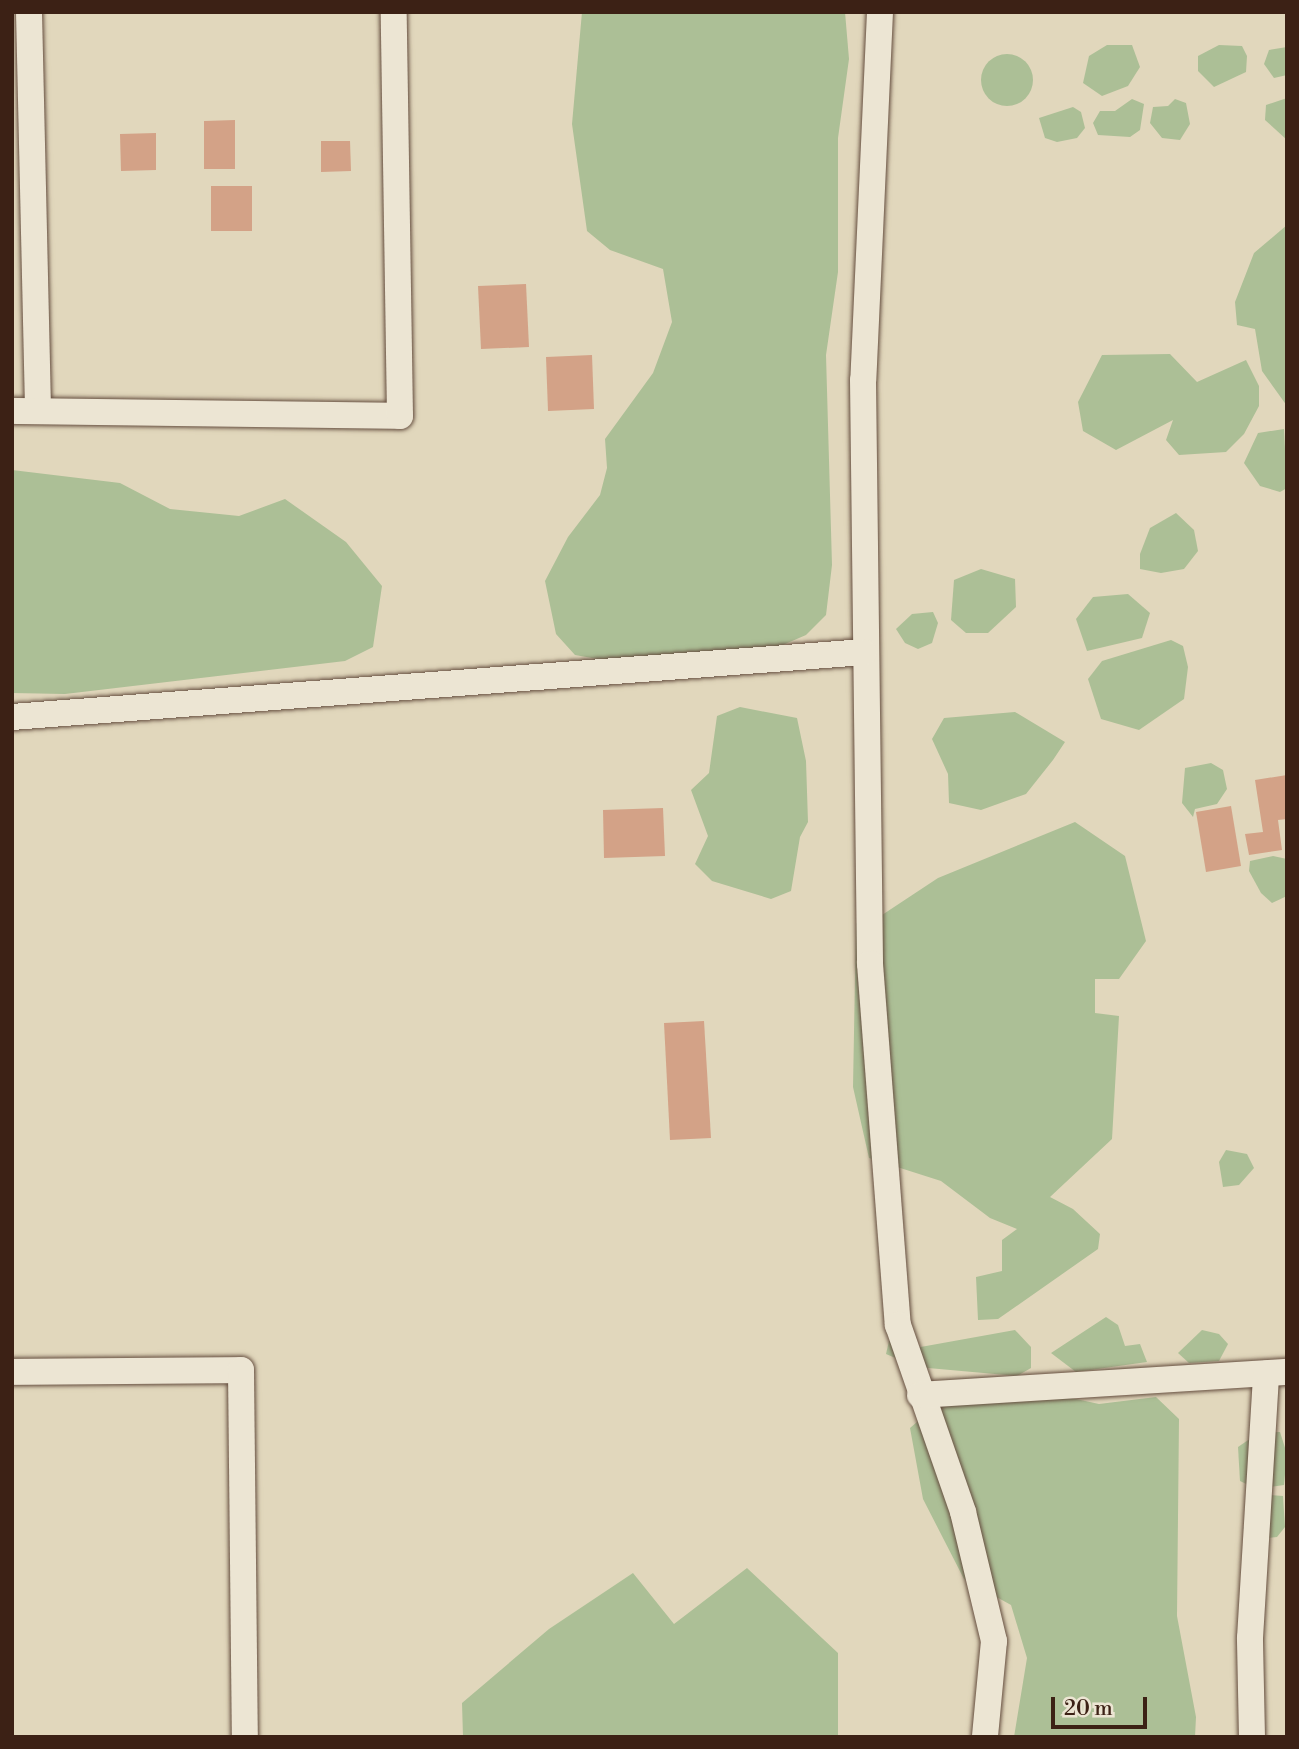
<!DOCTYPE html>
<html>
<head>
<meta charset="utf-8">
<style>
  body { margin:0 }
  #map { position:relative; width:1299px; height:1749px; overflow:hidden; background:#e1d7bc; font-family:"Libre Bodoni",serif }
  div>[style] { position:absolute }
  .green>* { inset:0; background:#acbf96 }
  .round { border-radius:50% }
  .building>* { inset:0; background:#d3a287 }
  .roads { filter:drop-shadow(0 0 2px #654e3f) drop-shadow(0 0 2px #654e3f) }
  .street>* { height:26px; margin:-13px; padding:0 13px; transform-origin:13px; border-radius:13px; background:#ece5d3 }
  span { translate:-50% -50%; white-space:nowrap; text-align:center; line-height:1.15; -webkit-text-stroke:5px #ece5d3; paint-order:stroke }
  .frame { position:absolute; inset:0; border:14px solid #3c2115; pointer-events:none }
  .scale { position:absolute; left:1051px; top:1697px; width:96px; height:32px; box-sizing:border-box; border:4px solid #3c2115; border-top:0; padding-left:9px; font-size:21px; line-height:24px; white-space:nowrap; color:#3c2115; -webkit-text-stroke:5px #ece5d3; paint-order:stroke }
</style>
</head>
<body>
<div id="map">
  <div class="green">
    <i style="clip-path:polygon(582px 12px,845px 12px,849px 59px,838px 138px,838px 272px,826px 355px,832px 565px,826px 615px,806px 635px,778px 647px,603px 660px,575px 655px,556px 634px,545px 581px,568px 537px,600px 495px,607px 468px,605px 439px,653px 373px,672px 322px,663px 269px,610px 250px,587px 231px,572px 124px)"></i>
    <i style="clip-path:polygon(1107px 45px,1132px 45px,1140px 67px,1128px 86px,1102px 96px,1083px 83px,1089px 56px)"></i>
    <i style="clip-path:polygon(1219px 45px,1242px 46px,1247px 56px,1246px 72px,1214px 87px,1198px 71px,1198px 56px)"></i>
    <i style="clip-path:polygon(1287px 47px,1287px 75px,1274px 78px,1264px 64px,1269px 50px)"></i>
    <i class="round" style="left:981px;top:54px;width:52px;height:52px"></i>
    <i style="clip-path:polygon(1287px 98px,1287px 140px,1265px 120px,1266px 105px)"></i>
    <i style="clip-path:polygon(1132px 99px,1144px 104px,1140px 130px,1130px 137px,1098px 135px,1093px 123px,1100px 111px,1115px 111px)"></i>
    <i style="clip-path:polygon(1175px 99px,1186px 103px,1190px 124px,1180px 140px,1162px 138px,1150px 123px,1153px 107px,1168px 106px)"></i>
    <i style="clip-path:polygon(1073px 107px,1081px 112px,1085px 128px,1077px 138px,1057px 142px,1045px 138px,1039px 118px)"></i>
    <i style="clip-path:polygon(1287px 225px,1287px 406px,1262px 371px,1255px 329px,1237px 325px,1235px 302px,1254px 253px)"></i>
    <i style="clip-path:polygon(1170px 354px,1197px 382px,1246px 360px,1259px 386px,1259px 406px,1244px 434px,1226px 452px,1179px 455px,1166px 440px,1173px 420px,1116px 450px,1083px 431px,1078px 402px,1102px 355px)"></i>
    <i style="clip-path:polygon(1284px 429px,1287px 488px,1280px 492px,1260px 486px,1244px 463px,1258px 433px)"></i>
    <i style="clip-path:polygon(12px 470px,120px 483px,170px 509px,239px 516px,285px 499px,346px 542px,382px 586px,373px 647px,345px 661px,65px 694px,12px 693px)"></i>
    <i style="clip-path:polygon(1176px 513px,1194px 530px,1198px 551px,1184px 569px,1161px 573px,1140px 569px,1140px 554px,1150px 528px)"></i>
    <i style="clip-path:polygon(981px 569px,1015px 579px,1016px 607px,988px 633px,966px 633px,951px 620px,954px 580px)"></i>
    <i style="clip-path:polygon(1128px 594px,1150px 613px,1142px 638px,1087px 651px,1076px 619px,1093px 597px)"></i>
    <i style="clip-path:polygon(933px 612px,938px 623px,932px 643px,918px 649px,905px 643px,896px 629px,912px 614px)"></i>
    <i style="clip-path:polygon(1171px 640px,1183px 646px,1188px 667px,1184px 699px,1139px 730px,1101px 719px,1088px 679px,1102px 661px)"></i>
    <i style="clip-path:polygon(740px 707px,797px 718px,806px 761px,808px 822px,800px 837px,791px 891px,771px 899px,712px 881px,695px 864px,708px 836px,691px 790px,709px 773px,717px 716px)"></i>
    <i style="clip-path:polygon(1015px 712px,1065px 742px,1053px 760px,1026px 794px,981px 810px,949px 803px,948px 774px,932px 739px,944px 718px)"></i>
    <i style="clip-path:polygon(1211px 763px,1223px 770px,1227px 789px,1217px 804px,1195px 809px,1193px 817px,1182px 803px,1185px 768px)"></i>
    <i style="clip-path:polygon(1075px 822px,1125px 856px,1146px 941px,1119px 979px,1095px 979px,1095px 1013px,1119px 1016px,1112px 1139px,1050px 1197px,1073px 1209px,1100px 1234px,1098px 1249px,998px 1319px,978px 1320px,976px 1277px,1002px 1271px,1002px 1240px,1017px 1229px,990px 1218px,941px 1181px,869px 1158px,853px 1087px,856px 923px,882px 915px,938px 878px)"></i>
    <i style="clip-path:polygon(1273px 856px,1287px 859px,1287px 896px,1272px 903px,1261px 893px,1249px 871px,1250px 861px)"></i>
    <i style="clip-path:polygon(1226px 1150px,1247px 1154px,1254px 1168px,1239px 1185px,1223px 1187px,1219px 1162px)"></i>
    <i style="clip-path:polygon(1106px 1317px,1118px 1325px,1125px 1346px,1140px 1344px,1147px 1362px,1076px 1372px,1051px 1353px)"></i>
    <i style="clip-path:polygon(1015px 1330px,1031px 1347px,1031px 1368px,1017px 1376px,917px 1367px,886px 1354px,889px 1341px,915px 1348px)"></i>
    <i style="clip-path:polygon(1202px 1330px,1219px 1334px,1228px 1344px,1219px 1361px,1189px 1363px,1178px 1353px)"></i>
    <i style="clip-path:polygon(988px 1394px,1053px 1394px,1099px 1404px,1156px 1397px,1179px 1419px,1177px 1616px,1196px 1717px,1195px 1737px,1014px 1737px,1027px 1658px,1011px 1605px,964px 1579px,923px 1499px,910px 1428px,932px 1409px)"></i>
    <i style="clip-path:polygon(1260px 1432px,1280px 1432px,1287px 1454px,1284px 1485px,1257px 1489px,1240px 1481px,1238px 1447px)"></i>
    <i style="clip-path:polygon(1270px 1495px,1283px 1496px,1285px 1527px,1277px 1537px,1250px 1540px,1243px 1528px)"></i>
    <i style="clip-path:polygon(747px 1568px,838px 1653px,838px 1737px,463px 1737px,462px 1703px,549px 1629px,633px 1573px,674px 1624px)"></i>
  </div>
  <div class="building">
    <i style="clip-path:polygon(235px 120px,235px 169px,204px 169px,204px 121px)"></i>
    <i style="clip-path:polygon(156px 133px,156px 170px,121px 171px,120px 134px)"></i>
    <i style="clip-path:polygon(321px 141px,350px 141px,351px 171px,321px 172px)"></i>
    <i style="clip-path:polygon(211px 186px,252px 186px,252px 231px,211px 231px)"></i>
    <i style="clip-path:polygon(526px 284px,529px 347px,481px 349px,478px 286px)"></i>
    <i style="clip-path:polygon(592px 355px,594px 409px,548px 411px,546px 357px)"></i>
    <i style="clip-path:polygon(1287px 775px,1287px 819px,1278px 820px,1282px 850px,1249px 855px,1245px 834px,1263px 832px,1255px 780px)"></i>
    <i style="clip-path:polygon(1231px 806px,1241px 866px,1206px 872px,1196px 812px)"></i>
    <i style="clip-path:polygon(663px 808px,665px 856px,604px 858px,603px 810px)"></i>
    <i style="clip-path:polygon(704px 1021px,711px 1138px,670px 1140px,664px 1023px)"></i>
  </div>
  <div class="roads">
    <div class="street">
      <i style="left:29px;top:12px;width:399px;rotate:88.7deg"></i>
      <i style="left:880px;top:12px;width:368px;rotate:92.6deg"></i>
      <i style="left:863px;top:380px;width:584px;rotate:89.31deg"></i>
      <i style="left:870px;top:964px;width:362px;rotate:85.6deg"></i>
      <i style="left:898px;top:1325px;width:198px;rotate:70.8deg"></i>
      <i style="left:963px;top:1512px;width:133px;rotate:76.5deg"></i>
      <i style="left:994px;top:1641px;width:96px;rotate:95.4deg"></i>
      <i style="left:12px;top:411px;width:388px;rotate:0.7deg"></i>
      <i style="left:400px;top:416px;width:404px;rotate:-90.9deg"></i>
      <i style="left:12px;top:717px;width:854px;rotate:-4.36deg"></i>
      <i style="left:12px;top:1372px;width:229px;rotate:-0.5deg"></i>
      <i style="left:241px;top:1370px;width:367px;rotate:89.4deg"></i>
      <i style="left:920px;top:1395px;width:368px;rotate:-3.6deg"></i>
      <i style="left:1252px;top:1737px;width:99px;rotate:-91.2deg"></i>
      <i style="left:1250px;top:1638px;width:265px;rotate:-86.5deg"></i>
    </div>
  </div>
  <div class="frame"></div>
  <div class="scale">20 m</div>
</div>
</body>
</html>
